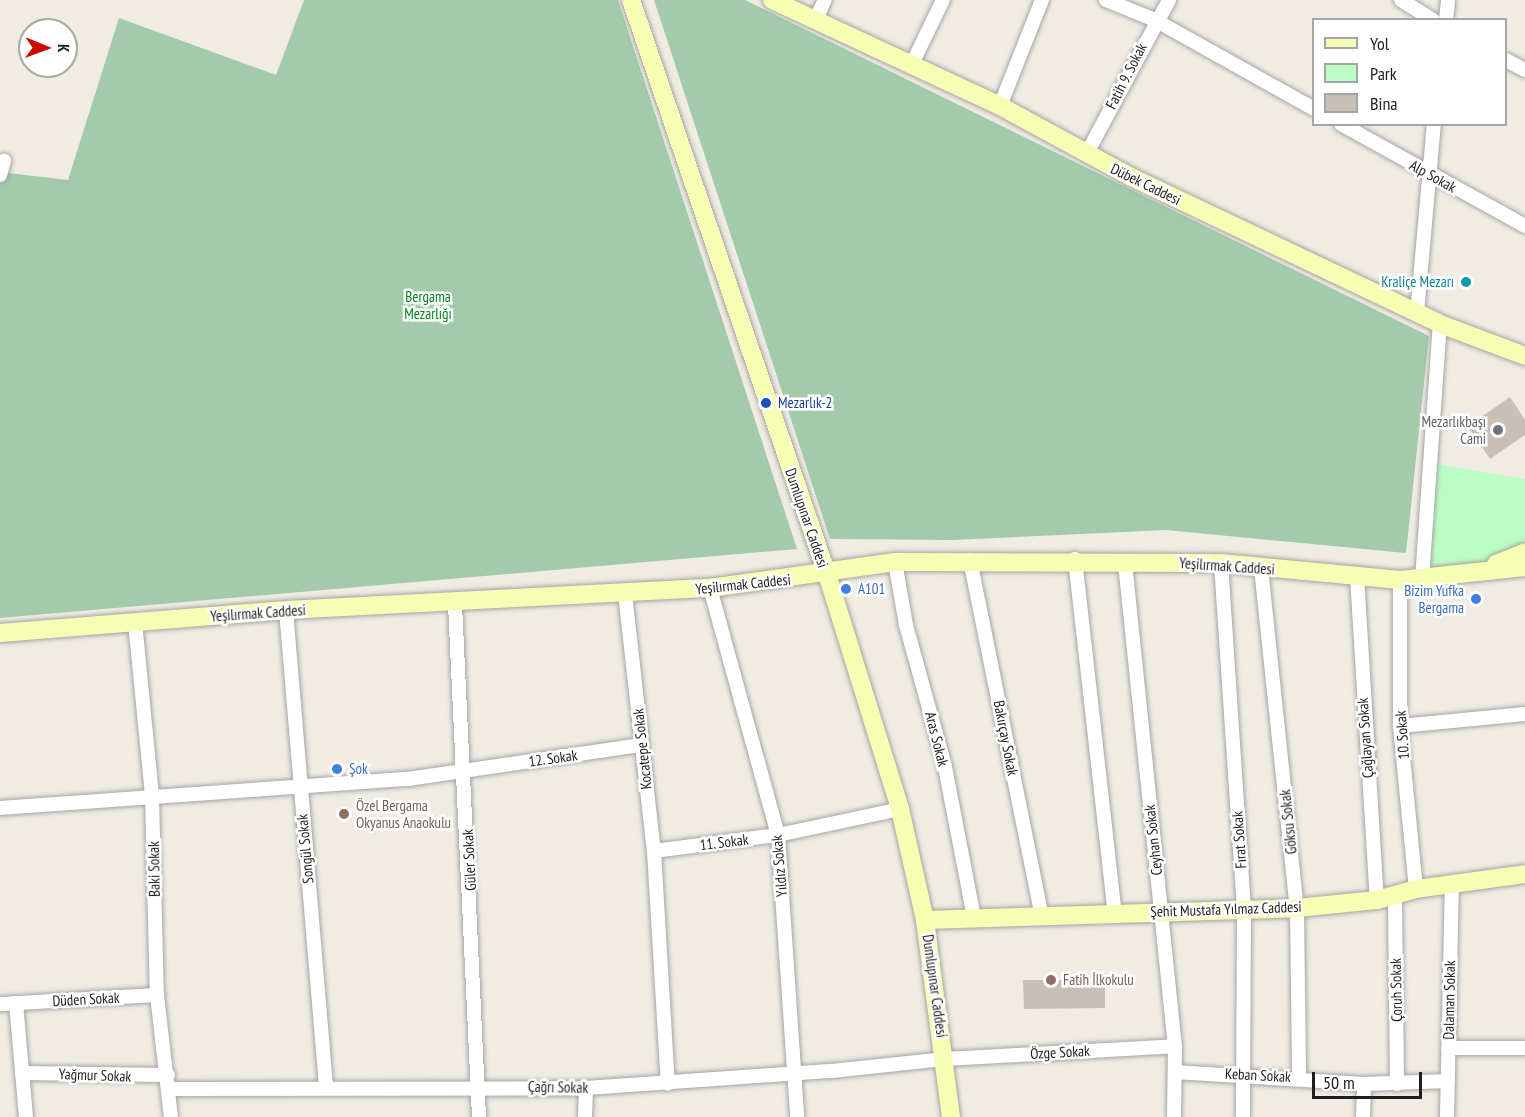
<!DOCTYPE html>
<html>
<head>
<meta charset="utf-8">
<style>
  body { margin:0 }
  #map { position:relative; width:1525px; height:1117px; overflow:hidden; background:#f0ece3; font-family:"PT Sans Narrow",sans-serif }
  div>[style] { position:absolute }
  .cemetery>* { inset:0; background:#a2caab }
  .park>* { inset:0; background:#bcfdc5 }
  .building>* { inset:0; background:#c8bfb6 }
  .roads { filter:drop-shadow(0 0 2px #a5a5a5) drop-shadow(0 0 2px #a5a5a5) }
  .street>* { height:14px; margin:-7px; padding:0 7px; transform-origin:7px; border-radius:7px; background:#fff }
  .secondary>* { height:18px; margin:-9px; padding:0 9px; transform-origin:9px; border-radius:9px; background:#f6feb3 }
  .dots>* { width:16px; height:16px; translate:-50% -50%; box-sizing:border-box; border:3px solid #fff; border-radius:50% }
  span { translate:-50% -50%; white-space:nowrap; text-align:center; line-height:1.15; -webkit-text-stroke:5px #fff; paint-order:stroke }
  .street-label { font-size:15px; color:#1e1e1e }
  .culture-label { font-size:15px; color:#0d838f }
  .right { translate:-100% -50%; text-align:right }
  .park-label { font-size:15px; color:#038515 }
  .transit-label { font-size:15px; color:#164399 }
  .left { translate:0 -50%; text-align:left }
  .worship-label { font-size:15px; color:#5b616d }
  .shop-label { font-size:15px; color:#366cbe }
  .education-label { font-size:15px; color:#785e54 }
  .legend { position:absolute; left:1312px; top:18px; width:195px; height:108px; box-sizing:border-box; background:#fff; border:2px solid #a5a5a5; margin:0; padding:8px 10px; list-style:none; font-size:18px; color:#1e1e1e }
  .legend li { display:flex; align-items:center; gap:12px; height:30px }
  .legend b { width:30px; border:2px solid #a5a5a5 }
  .north { position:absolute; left:18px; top:18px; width:60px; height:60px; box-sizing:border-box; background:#fff; border:2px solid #a5a5a5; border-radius:50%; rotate:91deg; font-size:16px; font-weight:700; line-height:24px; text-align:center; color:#1e1e1e }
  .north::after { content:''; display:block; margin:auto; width:21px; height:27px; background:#cc0b00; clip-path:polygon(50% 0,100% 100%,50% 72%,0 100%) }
  .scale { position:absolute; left:1312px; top:1072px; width:110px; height:27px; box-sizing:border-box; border:3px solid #1e1e1e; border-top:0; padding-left:8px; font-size:18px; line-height:21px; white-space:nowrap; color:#1e1e1e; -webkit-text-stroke:4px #fff; paint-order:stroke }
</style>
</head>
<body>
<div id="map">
  <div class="cemetery">
    <i style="clip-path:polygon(304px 0,618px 0,797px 549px,0 618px,0 172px,68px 180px,119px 18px,276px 75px)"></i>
    <i style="clip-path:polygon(654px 0,745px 0,1429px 336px,1406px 553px,1166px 530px,953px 540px,830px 539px)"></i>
  </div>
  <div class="park">
    <i style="clip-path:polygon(1430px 463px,1525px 479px,1525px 552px,1422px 579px)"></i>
  </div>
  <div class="building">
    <i style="clip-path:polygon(1510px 397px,1525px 420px,1525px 435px,1490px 459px,1468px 426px)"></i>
    <i style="clip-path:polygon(1023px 980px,1105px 980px,1105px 1008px,1024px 1009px)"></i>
  </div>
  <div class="roads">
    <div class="street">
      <i style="left:1106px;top:0;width:53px;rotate:22.2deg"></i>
      <i style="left:1155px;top:20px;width:182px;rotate:29.2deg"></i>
      <i style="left:1401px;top:0;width:38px;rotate:32deg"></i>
      <i style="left:1446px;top:20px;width:20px;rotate:-84deg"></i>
      <i style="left:815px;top:21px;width:23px;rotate:-65deg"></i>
      <i style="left:1506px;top:60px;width:21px;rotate:28deg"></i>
      <i style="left:912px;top:64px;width:71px;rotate:-64.2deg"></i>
      <i style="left:1000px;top:106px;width:114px;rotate:-68.4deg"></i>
      <i style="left:1341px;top:124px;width:210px;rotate:29deg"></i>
      <i style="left:1087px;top:153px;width:174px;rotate:-61.8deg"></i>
      <i style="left:0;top:175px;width:15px;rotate:-74deg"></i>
      <i style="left:1417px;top:313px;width:190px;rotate:-84.9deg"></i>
      <i style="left:1075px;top:559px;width:356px;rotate:83.6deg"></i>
      <i style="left:970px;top:560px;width:363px;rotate:78.6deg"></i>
      <i style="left:895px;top:562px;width:64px;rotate:80.1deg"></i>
      <i style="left:906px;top:625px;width:147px;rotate:74.6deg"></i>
      <i style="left:945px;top:767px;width:154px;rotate:79.1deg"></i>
      <i style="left:1125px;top:563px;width:486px;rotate:84.1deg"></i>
      <i style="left:1175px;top:1046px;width:71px;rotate:90.8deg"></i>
      <i style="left:1221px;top:563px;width:350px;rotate:86.2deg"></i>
      <i style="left:1244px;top:912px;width:205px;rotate:90.3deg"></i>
      <i style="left:1261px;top:568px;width:342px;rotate:84deg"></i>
      <i style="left:1297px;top:908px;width:170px;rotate:89.3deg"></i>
      <i style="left:1357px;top:576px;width:325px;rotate:86.5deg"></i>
      <i style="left:1422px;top:579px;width:256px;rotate:-86deg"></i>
      <i style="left:1400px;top:580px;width:146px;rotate:90deg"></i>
      <i style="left:1400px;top:726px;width:164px;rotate:84.4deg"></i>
      <i style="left:710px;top:588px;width:256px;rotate:74.6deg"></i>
      <i style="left:778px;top:835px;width:283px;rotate:86.1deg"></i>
      <i style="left:625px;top:594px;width:259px;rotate:83.6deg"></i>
      <i style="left:654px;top:851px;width:233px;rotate:86.6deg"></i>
      <i style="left:455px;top:604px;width:514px;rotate:87.32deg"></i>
      <i style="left:286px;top:610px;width:479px;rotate:85.2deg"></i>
      <i style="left:135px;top:622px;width:175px;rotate:84.4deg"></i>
      <i style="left:152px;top:796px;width:199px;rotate:88.6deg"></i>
      <i style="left:157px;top:995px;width:123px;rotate:83.5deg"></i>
      <i style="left:1400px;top:726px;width:126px;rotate:-5.5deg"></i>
      <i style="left:0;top:808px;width:409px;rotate:-4.1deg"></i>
      <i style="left:408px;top:779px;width:236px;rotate:-8.3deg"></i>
      <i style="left:654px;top:851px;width:125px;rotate:-7.4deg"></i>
      <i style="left:778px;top:835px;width:125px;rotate:-12deg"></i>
      <i style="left:1395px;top:896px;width:188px;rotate:89.4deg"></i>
      <i style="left:16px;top:1003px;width:114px;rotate:85deg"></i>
      <i style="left:0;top:1004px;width:157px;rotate:-3.3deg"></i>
      <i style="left:1448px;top:1048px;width:77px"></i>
      <i style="left:1175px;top:1072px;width:189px;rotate:3.6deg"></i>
      <i style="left:1364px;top:1084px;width:84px;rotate:-2deg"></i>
      <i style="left:22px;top:1073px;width:146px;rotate:0.8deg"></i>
      <i style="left:169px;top:1089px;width:417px;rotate:-0.1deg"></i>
      <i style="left:586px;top:1088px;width:247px;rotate:-4deg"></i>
      <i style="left:832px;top:1071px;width:114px;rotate:-6.1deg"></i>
      <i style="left:945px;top:1059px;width:230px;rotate:-3.2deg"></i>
      <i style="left:585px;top:1117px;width:29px;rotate:-88deg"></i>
      <i style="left:1363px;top:1117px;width:33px;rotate:-88deg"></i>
      <i style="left:1447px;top:1117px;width:234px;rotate:-88.8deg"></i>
    </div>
    <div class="secondary">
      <i style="left:631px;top:0;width:607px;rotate:71.15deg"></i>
      <i style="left:827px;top:574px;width:246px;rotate:72.7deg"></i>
      <i style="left:900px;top:809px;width:114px;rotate:77.3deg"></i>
      <i style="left:925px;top:920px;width:199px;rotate:82.5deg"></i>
      <i style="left:772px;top:0;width:251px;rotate:24.9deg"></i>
      <i style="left:1000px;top:106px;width:147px;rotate:28.5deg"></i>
      <i style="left:1129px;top:176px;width:344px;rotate:25.4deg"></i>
      <i style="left:1440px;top:324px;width:91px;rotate:20.6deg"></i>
      <i style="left:1496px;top:564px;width:31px;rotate:-22deg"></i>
      <i style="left:0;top:633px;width:287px;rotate:-4.6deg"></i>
      <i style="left:286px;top:610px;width:425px;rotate:-3deg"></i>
      <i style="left:710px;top:588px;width:187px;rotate:-8deg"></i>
      <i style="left:895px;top:562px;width:326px;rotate:0.2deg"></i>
      <i style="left:1221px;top:563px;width:180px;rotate:5.4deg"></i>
      <i style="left:1400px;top:580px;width:126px;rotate:-5.9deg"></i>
      <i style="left:925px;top:920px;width:372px;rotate:-1.8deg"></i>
      <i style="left:1297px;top:908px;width:80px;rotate:-5.7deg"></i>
      <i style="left:1377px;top:900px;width:41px;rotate:-15.8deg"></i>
      <i style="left:1416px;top:889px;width:110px;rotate:-7.8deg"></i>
    </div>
  </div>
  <div class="dots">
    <i style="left:1466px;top:282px;background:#0f9aa8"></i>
    <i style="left:766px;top:403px;background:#1a4fb4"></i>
    <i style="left:1498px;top:430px;background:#6b7280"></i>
    <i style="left:846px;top:589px;background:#3f7fe0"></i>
    <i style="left:1476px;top:599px;background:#3f7fe0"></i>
    <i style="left:337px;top:769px;background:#3f7fe0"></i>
    <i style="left:344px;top:814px;background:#8d6e63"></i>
    <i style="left:1051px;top:980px;background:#8d6e63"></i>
  </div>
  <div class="street-label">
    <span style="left:1126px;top:76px;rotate:-63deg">Fatih 9. Sokak</span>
    <span style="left:1433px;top:176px;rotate:29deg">Alp Sokak</span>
    <span style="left:1146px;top:184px;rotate:26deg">Dübek Caddesi</span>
    <span style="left:807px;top:518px;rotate:71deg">Dumlupınar Caddesi</span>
    <span style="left:1227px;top:566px;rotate:4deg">Yeşilırmak Caddesi</span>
    <span style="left:743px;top:584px;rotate:-6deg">Yeşilırmak Caddesi</span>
    <span style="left:258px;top:613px;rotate:-4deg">Yeşilırmak Caddesi</span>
    <span style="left:1402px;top:735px;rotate:-94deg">10. Sokak</span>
    <span style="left:1006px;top:738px;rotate:79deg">Bakırçay Sokak</span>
    <span style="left:1365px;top:738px;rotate:-94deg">Çağlayan Sokak</span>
    <span style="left:937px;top:739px;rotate:76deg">Aras Sokak</span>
    <span style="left:642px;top:749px;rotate:-96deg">Kocatepe Sokak</span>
    <span style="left:553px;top:758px;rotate:-8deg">12. Sokak</span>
    <span style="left:1288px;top:822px;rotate:-96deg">Göksu Sokak</span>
    <span style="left:1153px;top:840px;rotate:-96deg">Ceyhan Sokak</span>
    <span style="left:1239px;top:840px;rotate:-94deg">Fırat Sokak</span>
    <span style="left:724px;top:842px;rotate:-7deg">11. Sokak</span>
    <span style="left:305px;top:849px;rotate:-95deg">Songül Sokak</span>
    <span style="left:469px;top:860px;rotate:-93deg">Güler Sokak</span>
    <span style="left:779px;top:866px;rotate:-95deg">Yıldız Sokak</span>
    <span style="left:154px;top:869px;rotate:-91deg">Baki Sokak</span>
    <span style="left:1226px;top:909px;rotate:-2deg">Şehit Mustafa Yılmaz Caddesi</span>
    <span style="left:935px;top:986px;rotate:82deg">Dumlupınar Caddesi</span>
    <span style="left:1396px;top:990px;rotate:-91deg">Çoruh Sokak</span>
    <span style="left:86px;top:999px;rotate:-3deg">Düden Sokak</span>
    <span style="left:1449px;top:1000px;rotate:-89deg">Dalaman Sokak</span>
    <span style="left:1060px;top:1052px;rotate:-3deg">Özge Sokak</span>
    <span style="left:95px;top:1075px;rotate:2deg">Yağmur Sokak</span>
    <span style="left:1258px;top:1075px;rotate:3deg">Keban Sokak</span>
    <span style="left:558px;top:1087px;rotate:1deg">Çağrı Sokak</span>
  </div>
  <div class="culture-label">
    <span class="right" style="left:1454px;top:282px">Kraliçe Mezarı</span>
  </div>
  <div class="park-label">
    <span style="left:428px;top:305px">Bergama<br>Mezarlığı</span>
  </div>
  <div class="transit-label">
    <span class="left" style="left:778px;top:403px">Mezarlık-2</span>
  </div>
  <div class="worship-label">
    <span class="right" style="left:1486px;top:430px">Mezarlıkbaşı<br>Cami</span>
  </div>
  <div class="shop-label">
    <span class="left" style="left:858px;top:589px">A101</span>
    <span class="right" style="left:1464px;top:599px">Bizim Yufka<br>Bergama</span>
    <span class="left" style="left:349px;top:769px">Şok</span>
  </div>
  <div class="education-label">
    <span class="left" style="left:356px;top:814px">Özel Bergama<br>Okyanus Anaokulu</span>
    <span class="left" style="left:1063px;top:980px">Fatih İlkokulu</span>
  </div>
  <ul class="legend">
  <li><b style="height:8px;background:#f6feb3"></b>Yol</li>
  <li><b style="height:16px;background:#bcfdc5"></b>Park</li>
  <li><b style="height:16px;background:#c8bfb6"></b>Bina</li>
  </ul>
  <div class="north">K</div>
  <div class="scale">50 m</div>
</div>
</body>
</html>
